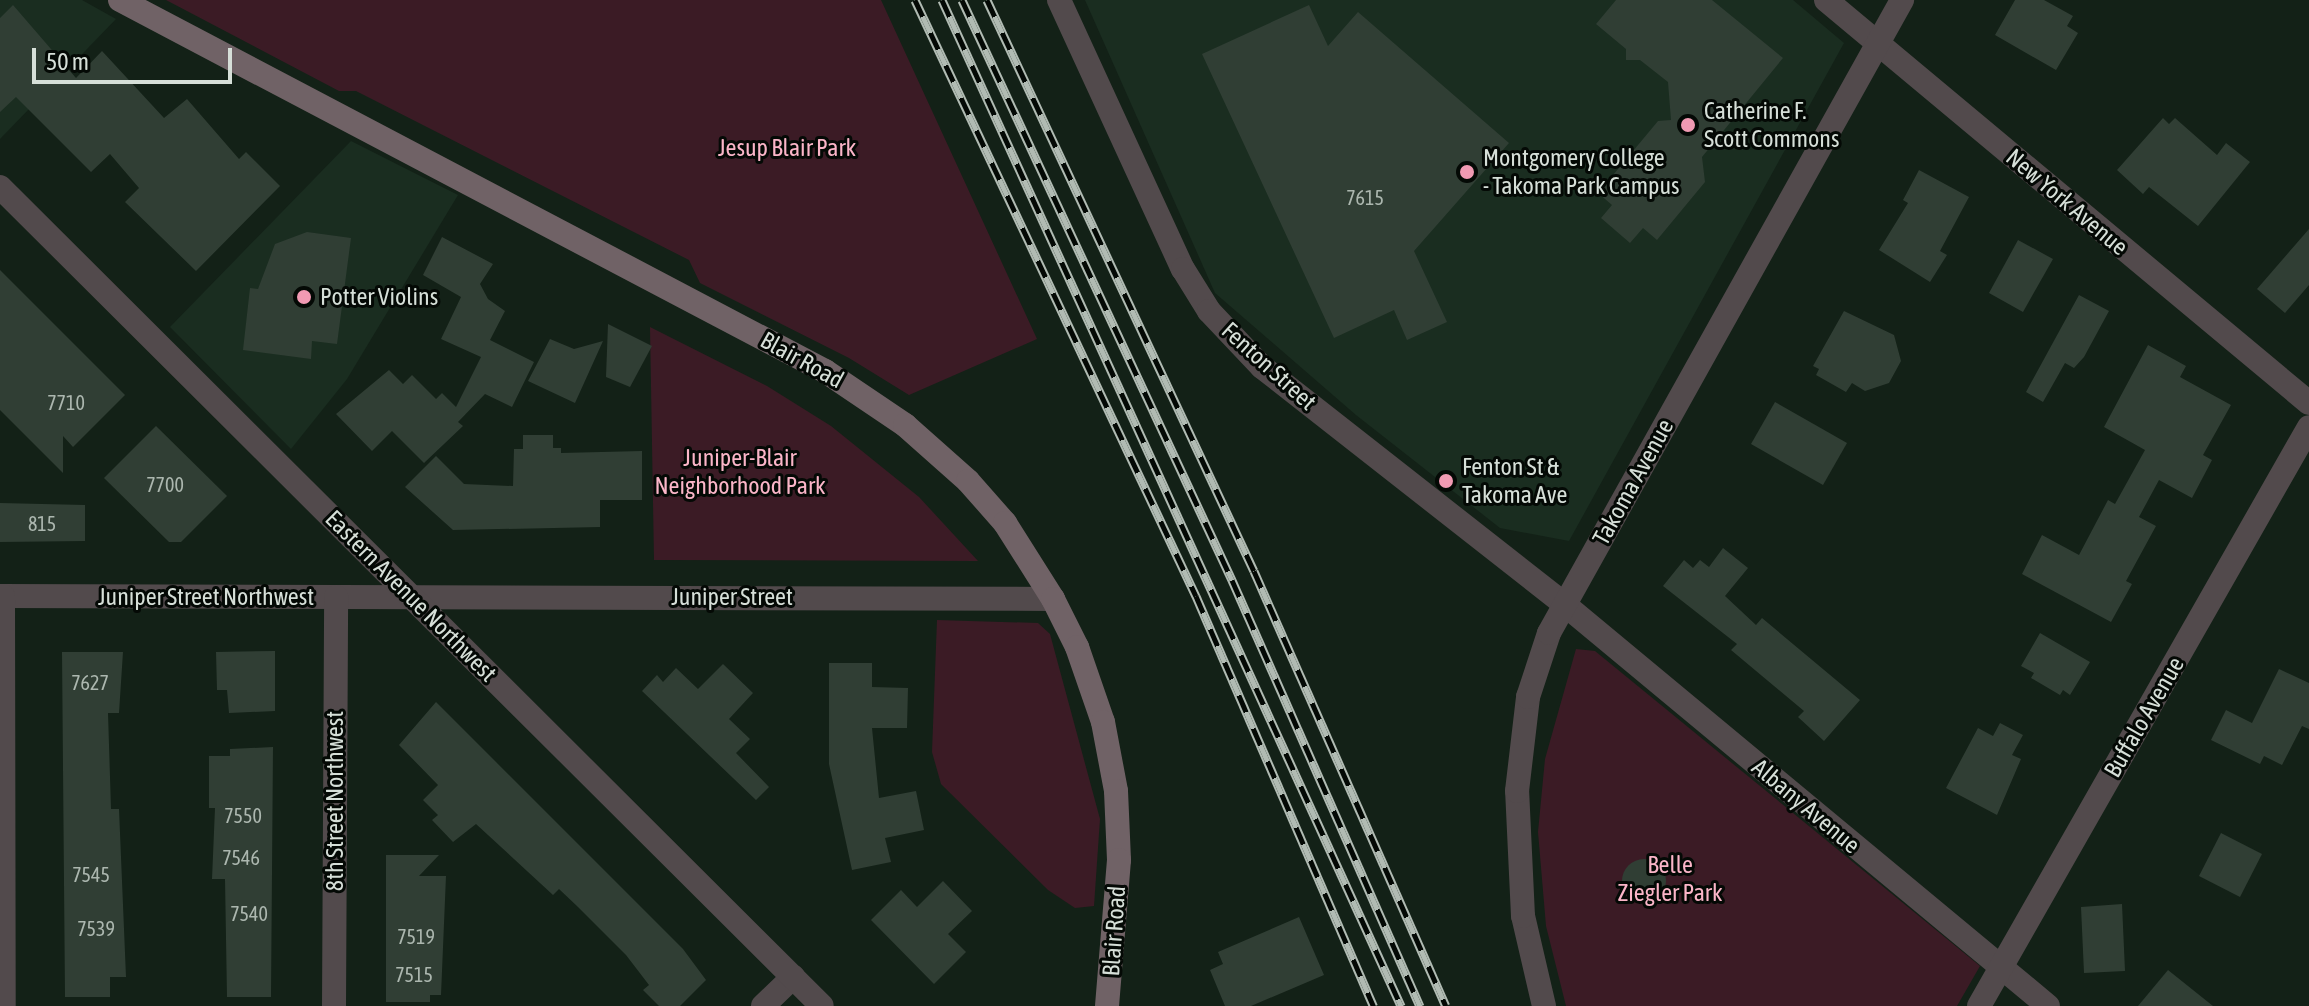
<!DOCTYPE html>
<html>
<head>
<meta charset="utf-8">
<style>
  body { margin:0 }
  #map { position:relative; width:2309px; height:1006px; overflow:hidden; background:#132117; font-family:"Asap Condensed",sans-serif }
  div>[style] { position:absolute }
  .built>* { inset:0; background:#1a2d20 }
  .green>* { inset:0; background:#3b1b25 }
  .building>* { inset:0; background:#303e34 }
  .round { border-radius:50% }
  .minor>* { height:24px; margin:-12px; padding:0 12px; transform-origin:12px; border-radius:12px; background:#524a4c }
  .tertiary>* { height:24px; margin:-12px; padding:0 12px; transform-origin:12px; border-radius:12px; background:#524a4c }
  .secondary>* { height:24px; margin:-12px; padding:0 12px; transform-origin:12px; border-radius:12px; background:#706266 }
  .rail>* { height:9px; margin-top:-4.5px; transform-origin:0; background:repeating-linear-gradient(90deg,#040905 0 18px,#b1bbb3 0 36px); box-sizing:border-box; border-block:2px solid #b1bbb3 }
  .dots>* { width:22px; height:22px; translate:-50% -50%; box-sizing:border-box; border:4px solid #040905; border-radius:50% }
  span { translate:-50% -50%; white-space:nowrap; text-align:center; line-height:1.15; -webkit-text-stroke:6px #040905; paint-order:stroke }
  .number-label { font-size:20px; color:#acb7af }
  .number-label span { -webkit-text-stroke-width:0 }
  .poi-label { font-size:24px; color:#d6dfd8 }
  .left { translate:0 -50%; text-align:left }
  .park-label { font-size:24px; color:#fbb5c8 }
  .street-label { font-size:24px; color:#d6dfd8 }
  .scale { position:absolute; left:32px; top:48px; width:200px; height:36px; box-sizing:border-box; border:4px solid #d6dfd8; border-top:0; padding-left:10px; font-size:24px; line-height:28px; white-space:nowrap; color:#d6dfd8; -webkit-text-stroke:6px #040905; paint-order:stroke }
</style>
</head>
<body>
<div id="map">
  <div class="built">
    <i style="clip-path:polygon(0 0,82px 0,116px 19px,0 139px)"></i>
    <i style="clip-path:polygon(1085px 0,1793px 0,1844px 43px,1569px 541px,1500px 528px,1356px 415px,1215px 293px)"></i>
    <i style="clip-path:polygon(351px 141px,458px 195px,347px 379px,291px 449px,170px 327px)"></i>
  </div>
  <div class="green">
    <i style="clip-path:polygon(166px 0,881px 0,1037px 339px,909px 395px,849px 358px,700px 283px,689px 260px,356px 91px,339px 91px)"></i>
    <i style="clip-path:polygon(650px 327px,767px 386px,831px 426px,919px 497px,978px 561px,654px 560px)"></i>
    <i style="clip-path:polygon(937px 620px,1038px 623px,1050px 634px,1100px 819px,1094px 906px,1075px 908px,1048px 890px,941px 784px,932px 752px)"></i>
    <i style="clip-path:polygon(1576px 649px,1595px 651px,1980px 966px,1957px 1006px,1566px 1006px,1546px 926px,1538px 832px,1545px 759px)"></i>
  </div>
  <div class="building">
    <i style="clip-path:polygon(1616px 0,1712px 0,1783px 58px,1702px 157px,1705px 182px,1657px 240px,1643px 228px,1630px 243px,1601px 218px,1612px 205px,1598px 193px,1658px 121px,1671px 120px,1668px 82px,1640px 60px,1626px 60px,1626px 49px,1596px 24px)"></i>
    <i style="clip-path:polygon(2015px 0,2044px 0,2073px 16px,2067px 26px,2078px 33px,2056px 70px,1995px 35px)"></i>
    <i style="clip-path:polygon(13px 5px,76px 78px,102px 51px,164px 118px,187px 99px,239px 159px,246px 152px,280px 186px,196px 271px,125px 202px,139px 188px,110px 154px,91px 172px,16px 97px,0 112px,0 18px)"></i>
    <i style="clip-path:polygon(1309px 5px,1328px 46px,1358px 12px,1509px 143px,1414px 251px,1447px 322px,1407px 340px,1394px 310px,1334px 338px,1202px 54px)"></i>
    <i style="clip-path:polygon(2163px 118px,2169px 124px,2175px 118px,2217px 155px,2226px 143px,2250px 162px,2198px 226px,2149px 187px,2143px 194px,2117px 170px)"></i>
    <i style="clip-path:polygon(1919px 170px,1969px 197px,1940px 251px,1947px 255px,1930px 282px,1879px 250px,1908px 203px,1903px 200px)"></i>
    <i style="clip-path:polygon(2309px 229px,2309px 285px,2285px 313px,2257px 289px)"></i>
    <i style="clip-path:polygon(307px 232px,351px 238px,337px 344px,312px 341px,311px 359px,243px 350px,250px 288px,258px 289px,275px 244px)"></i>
    <i style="clip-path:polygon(442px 237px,493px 264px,480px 284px,488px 299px,505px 311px,490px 340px,534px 362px,512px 407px,485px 394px,458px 422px,463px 426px,424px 463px,392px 431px,372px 451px,336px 414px,389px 370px,403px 384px,412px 375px,436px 399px,442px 393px,456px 407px,486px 347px,481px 357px,441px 339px,461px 297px,423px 275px)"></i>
    <i style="clip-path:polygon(2018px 240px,2053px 259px,2023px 312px,1989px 293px)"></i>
    <i style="clip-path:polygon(0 270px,125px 395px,73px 447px,63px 436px,63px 473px,0 410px)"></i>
    <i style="clip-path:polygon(2079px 295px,2109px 311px,2084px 357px,2074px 368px,2065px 363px,2043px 402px,2026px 392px)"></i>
    <i style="clip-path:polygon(1844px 311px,1894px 335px,1901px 361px,1889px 383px,1865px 391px,1852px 383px,1846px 392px,1816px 375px,1819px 369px,1813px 366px)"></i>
    <i style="clip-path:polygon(608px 324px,652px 346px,630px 387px,606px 377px)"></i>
    <i style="clip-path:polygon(550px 339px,574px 349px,603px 341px,575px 403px,528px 381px)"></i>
    <i style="clip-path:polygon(2148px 345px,2186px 366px,2180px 377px,2231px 405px,2203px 455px,2212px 460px,2192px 498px,2159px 480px,2139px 517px,2156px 526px,2126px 581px,2132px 584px,2111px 622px,2022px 574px,2042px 535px,2079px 555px,2108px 500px,2115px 504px,2145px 450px,2104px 427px)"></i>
    <i style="clip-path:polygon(1775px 402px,1847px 443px,1823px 485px,1751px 444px)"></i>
    <i style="clip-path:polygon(156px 426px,227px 496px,181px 542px,169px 542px,104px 478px)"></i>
    <i style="clip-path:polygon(523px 435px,553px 435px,553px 448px,561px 448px,561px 453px,642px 451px,642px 500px,600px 500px,600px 527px,453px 530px,405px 487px,436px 456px,464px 484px,513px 486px,514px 449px,523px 449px)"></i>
    <i style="clip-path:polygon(0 503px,85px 505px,85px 541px,0 542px)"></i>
    <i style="clip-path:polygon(1723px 548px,1748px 568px,1725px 596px,1756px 625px,1762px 618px,1860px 700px,1824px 741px,1798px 717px,1804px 711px,1731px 650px,1737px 644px,1663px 586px,1684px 560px,1693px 568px,1700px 560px,1709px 567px)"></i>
    <i style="clip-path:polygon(2040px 633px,2090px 662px,2070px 695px,2063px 690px,2060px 695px,2031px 678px,2034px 673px,2021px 666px)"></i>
    <i style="clip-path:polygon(275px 651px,275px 711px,229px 713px,227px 690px,217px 690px,216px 652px)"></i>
    <i style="clip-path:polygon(62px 652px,123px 652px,119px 713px,108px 713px,111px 809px,119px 809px,126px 977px,110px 977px,110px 997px,65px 997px)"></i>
    <i style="clip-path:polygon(829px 663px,872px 663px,872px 687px,908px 688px,907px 728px,872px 728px,879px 798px,916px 791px,924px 830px,885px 838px,891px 862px,852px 870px,829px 764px)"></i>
    <i style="clip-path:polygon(723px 664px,753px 693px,729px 719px,750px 739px,736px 753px,769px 787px,756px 800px,642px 691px,657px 675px,663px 682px,676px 668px,698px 689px)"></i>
    <i style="clip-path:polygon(2279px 669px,2309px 683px,2309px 729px,2302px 726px,2282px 765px,2264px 756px,2260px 764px,2211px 740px,2226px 710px,2252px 723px)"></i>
    <i style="clip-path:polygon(436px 702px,683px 949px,706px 980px,680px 1006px,659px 1006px,643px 990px,649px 985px,626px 955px,578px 907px,559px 889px,553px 895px,476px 824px,453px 842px,432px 820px,438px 815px,423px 800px,438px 785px,399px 745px)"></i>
    <i style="clip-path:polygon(2000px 723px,2023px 735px,2012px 755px,2021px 759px,1997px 815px,1946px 788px,1978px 728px,1993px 736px)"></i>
    <i style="clip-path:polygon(273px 747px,271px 997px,227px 997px,225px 879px,212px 879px,215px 808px,209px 808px,209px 756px,230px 756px,230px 749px)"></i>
    <i style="clip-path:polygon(2221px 833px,2262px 854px,2240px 897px,2199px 876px)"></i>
    <i style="clip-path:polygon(386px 855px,439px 855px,419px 876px,446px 876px,441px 995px,430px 995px,430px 1002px,386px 1002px)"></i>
    <i class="round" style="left:1622px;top:859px;width:44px;height:44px"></i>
    <i style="clip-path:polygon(943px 881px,972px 911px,948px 934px,966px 952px,934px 984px,871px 920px,901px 890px,917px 907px)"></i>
    <i style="clip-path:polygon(2122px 904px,2125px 971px,2084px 973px,2081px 907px)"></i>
    <i style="clip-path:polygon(1299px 917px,1324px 975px,1251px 1006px,1225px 1006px,1210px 970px,1223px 964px,1218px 952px)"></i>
    <i style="clip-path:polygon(2168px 970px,2213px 1006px,2138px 1006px)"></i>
  </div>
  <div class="minor">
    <i style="left:1826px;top:0;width:629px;rotate:39.84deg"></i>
    <i style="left:0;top:596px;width:1053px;rotate:0.16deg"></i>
    <i style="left:3px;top:596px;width:410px;rotate:89.9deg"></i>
    <i style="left:1564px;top:604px;width:629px;rotate:39.71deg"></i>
    <i style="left:334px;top:1006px;width:409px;rotate:-89.7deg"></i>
    <i style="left:763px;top:1006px;width:42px;rotate:-44deg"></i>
    <i style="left:1979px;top:1006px;width:666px;rotate:-60.32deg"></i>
  </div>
  <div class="tertiary">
    <i style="left:1059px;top:0;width:296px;rotate:65.3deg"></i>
    <i style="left:1183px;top:269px;width:49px;rotate:58.2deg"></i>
    <i style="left:1209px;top:311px;width:77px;rotate:46.6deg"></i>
    <i style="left:1262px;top:367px;width:384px;rotate:38.1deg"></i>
    <i style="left:0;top:187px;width:1160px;rotate:44.9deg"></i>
    <i style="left:1544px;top:1006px;width:92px;rotate:-103.1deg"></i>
    <i style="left:1523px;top:916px;width:125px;rotate:-92.7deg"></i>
    <i style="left:1517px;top:791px;width:95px;rotate:-83.3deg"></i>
    <i style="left:1528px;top:697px;width:67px;rotate:-71.8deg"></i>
    <i style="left:1549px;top:633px;width:725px;rotate:-60.85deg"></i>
  </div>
  <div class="secondary">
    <i style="left:120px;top:0;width:797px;rotate:27.76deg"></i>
    <i style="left:825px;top:371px;width:97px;rotate:34deg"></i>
    <i style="left:905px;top:425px;width:84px;rotate:41.6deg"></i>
    <i style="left:968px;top:481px;width:56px;rotate:48.6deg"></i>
    <i style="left:1005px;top:523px;width:90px;rotate:57.7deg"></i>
    <i style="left:1053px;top:599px;width:54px;rotate:63.4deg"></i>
    <i style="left:1077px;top:647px;width:79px;rotate:70.9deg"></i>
    <i style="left:1103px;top:722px;width:70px;rotate:79.3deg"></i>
    <i style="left:1116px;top:791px;width:69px;rotate:87.5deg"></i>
    <i style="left:1119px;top:860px;width:146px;rotate:94.7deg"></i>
  </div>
  <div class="rail">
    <i style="left:915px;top:0;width:659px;rotate:64.76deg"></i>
    <i style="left:1196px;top:596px;width:447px;rotate:66.6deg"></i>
    <i style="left:942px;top:0;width:1106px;rotate:65.47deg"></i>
    <i style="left:962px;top:0;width:640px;rotate:65.04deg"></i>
    <i style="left:1232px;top:580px;width:466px;rotate:66.2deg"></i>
    <i style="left:987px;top:0;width:630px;rotate:64.94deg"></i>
    <i style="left:1254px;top:571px;width:475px;rotate:66.2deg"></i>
  </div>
  <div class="dots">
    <i style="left:1688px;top:125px;background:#f19ab3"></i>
    <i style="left:1467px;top:172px;background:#f19ab3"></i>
    <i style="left:304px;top:297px;background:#f19ab3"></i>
    <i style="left:1446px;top:481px;background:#f19ab3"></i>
  </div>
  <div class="number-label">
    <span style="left:1365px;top:197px">7615</span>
    <span style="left:66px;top:402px">7710</span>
    <span style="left:165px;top:484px">7700</span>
    <span style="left:42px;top:523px">815</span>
    <span style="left:90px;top:682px">7627</span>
    <span style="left:243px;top:815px">7550</span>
    <span style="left:241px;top:857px">7546</span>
    <span style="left:91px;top:874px">7545</span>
    <span style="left:249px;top:913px">7540</span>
    <span style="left:96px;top:928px">7539</span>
    <span style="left:416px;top:936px">7519</span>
    <span style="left:414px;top:974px">7515</span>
  </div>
  <div class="poi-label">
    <span class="left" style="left:1704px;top:125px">Catherine F.<br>Scott Commons</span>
    <span class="left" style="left:1483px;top:172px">Montgomery College<br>- Takoma Park Campus</span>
    <span class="left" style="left:320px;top:297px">Potter Violins</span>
    <span class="left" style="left:1462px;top:481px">Fenton St &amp;<br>Takoma Ave</span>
  </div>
  <div class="park-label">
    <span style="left:787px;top:148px">Jesup Blair Park</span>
    <span style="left:740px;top:472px">Juniper-Blair<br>Neighborhood Park</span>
    <span style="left:1670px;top:879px">Belle<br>Ziegler Park</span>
  </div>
  <div class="street-label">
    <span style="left:2067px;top:202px;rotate:40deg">New York Avenue</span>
    <span style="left:802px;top:360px;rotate:29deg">Blair Road</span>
    <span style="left:1269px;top:366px;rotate:42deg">Fenton Street</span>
    <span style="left:1633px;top:482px;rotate:-61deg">Takoma Avenue</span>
    <span style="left:411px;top:596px;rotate:45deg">Eastern Avenue Northwest</span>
    <span style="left:206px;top:597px">Juniper Street Northwest</span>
    <span style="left:732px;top:597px">Juniper Street</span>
    <span style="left:2144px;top:717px;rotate:-60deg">Buffalo Avenue</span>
    <span style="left:335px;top:801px;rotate:-90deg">8th Street Northwest</span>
    <span style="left:1806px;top:806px;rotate:40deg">Albany Avenue</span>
    <span style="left:1114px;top:931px;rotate:-86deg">Blair Road</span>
  </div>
  <div class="scale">50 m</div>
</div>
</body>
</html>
